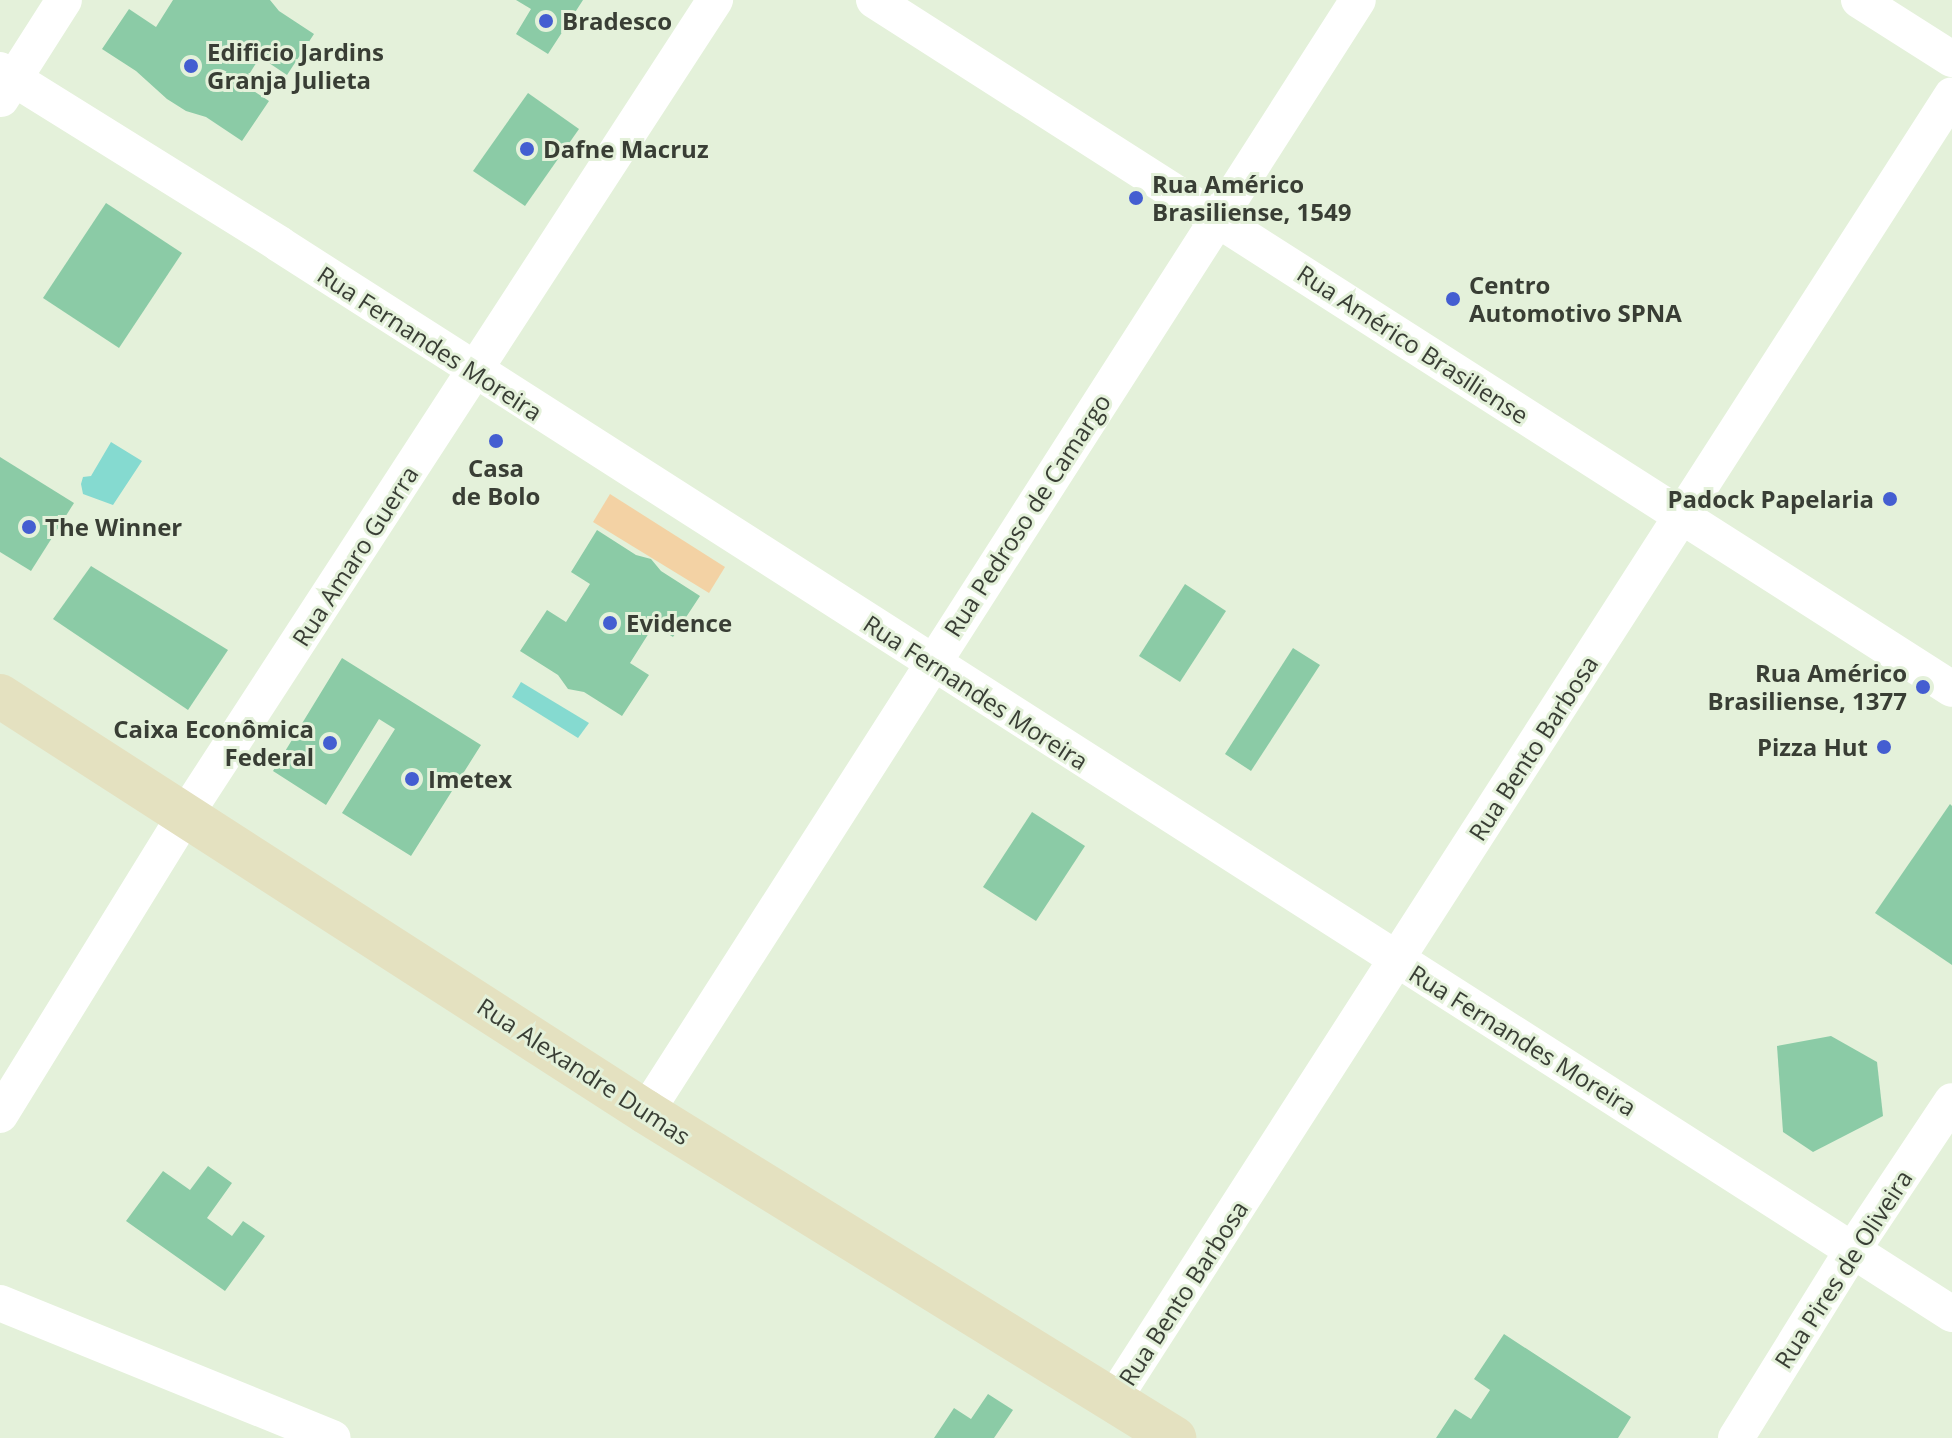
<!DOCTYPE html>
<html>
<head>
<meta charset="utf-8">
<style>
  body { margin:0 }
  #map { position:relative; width:1952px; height:1438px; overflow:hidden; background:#e4f1da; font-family:"Open Sans",sans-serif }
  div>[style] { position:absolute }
  .green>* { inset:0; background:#f3d2a4 }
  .water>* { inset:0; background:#85dad0 }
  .building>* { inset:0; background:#8bcba6 }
  .street>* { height:36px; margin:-18px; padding:0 18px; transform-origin:18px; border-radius:18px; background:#fff }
  .secondary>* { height:44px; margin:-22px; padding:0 22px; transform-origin:22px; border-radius:22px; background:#e4e1c0 }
  .dots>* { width:22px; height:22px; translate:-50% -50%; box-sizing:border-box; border:4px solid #e4f1da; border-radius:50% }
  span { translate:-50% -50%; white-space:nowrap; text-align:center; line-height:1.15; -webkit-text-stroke:6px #e4f1da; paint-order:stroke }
  .poi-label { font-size:24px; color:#393e35; font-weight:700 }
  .left { translate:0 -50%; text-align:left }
  .right { translate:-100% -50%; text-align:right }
  .street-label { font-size:24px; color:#393e35 }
</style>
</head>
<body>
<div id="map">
  <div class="green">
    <i style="clip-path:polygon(610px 494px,725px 567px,709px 593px,593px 522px)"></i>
  </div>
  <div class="water">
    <i style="clip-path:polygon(111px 442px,142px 461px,113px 505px,83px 494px,81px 484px,83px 477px,91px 476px)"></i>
    <i style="clip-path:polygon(521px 682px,589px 723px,578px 738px,512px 697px)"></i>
  </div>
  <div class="building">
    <i style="clip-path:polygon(173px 0,270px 0,279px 11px,314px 34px,287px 75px,260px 57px,243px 84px,269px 101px,242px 141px,206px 117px,186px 111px,167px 99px,136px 71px,102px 49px,129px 9px,156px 27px)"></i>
    <i style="clip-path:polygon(516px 0,583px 0,548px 54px,516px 34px,531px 9px)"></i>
    <i style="clip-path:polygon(528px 93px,579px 129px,525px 206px,473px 171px)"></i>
    <i style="clip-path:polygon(106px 203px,182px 253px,119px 348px,43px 298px)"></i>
    <i style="clip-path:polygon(0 457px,74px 503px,31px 571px,0 552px)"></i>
    <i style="clip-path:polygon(597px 530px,636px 555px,651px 559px,661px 571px,700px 596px,673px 637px,654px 625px,630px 663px,649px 675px,622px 716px,584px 692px,568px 689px,558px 675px,520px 651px,547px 610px,566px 622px,590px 584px,571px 572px)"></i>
    <i style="clip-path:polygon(91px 566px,228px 650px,188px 710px,53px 619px)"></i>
    <i style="clip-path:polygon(1185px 584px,1226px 611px,1180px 682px,1139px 656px)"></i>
    <i style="clip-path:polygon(1293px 648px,1320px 665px,1251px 771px,1225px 754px)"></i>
    <i style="clip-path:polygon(342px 658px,481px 745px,411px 856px,342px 813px,395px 729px,379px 719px,326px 805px,273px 771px)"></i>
    <i style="clip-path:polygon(1950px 804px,1952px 806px,1952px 965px,1875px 913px)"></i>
    <i style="clip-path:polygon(1032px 812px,1085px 846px,1036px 921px,983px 887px)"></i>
    <i style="clip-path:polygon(1831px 1036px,1877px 1062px,1883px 1116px,1813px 1152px,1783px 1132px,1777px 1046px)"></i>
    <i style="clip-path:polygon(208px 1166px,232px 1183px,207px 1218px,232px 1236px,243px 1221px,265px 1236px,225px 1291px,126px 1221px,163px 1171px,190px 1190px)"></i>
    <i style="clip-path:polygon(1504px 1334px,1631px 1417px,1618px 1438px,1436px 1438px,1455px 1409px,1471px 1419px,1490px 1390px,1474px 1379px)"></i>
    <i style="clip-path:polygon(988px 1394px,1013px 1410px,994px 1438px,934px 1438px,954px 1408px,971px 1419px)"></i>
  </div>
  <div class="street">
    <i style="left:874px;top:0;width:1279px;rotate:32.58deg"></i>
    <i style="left:1859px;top:0;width:110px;rotate:32.4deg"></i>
    <i style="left:0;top:70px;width:329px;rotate:31.9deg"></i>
    <i style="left:279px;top:244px;width:1986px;rotate:32.6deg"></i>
    <i style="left:1px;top:99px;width:117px;rotate:-57.5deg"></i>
    <i style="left:646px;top:1112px;width:1320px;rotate:-57.37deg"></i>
    <i style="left:0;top:1115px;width:354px;rotate:-58.3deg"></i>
    <i style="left:186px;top:814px;width:971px;rotate:-56.98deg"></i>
    <i style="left:0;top:1303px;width:359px;rotate:22.1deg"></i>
    <i style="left:1113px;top:1400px;width:1551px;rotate:-57.26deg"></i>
    <i style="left:1736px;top:1438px;width:220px;rotate:-58.2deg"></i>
    <i style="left:1852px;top:1251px;width:180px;rotate:-56.3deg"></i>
  </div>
  <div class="secondary">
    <i style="left:0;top:696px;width:768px;rotate:32.78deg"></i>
    <i style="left:646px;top:1112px;width:621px;rotate:31.69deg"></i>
  </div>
  <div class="dots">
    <i style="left:546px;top:21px;background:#445ed1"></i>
    <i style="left:191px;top:66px;background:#445ed1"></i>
    <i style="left:527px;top:149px;background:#445ed1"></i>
    <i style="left:1136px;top:198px;background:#445ed1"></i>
    <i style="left:1453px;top:299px;background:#445ed1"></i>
    <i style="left:496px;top:441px;background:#445ed1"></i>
    <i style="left:1890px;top:499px;background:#445ed1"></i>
    <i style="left:29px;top:527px;background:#445ed1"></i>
    <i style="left:610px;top:623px;background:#445ed1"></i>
    <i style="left:1923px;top:687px;background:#445ed1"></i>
    <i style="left:330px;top:743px;background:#445ed1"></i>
    <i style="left:1884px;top:747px;background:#445ed1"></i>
    <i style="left:412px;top:779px;background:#445ed1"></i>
  </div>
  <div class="poi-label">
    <span class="left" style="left:562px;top:21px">Bradesco</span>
    <span class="left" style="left:207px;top:66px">Edificio Jardins<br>Granja Julieta</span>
    <span class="left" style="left:543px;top:149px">Dafne Macruz</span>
    <span class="left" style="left:1152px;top:198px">Rua Américo<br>Brasiliense, 1549</span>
    <span class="left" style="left:1469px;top:299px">Centro<br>Automotivo SPNA</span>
    <span style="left:496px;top:482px">Casa<br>de Bolo</span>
    <span class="right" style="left:1874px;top:499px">Padock Papelaria</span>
    <span class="left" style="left:45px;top:527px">The Winner</span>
    <span class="left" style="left:626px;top:623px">Evidence</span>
    <span class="right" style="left:1907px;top:687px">Rua Américo<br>Brasiliense, 1377</span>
    <span class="right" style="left:314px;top:743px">Caixa Econômica<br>Federal</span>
    <span class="right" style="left:1868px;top:747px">Pizza Hut</span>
    <span class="left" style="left:428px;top:779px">Imetex</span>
  </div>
  <div class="street-label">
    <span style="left:430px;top:343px;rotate:33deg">Rua Fernandes Moreira</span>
    <span style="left:1413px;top:344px;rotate:33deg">Rua Américo Brasiliense</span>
    <span style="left:1027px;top:515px;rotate:-57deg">Rua Pedroso de Camargo</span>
    <span style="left:355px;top:556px;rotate:-57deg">Rua Amaro Guerra</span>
    <span style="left:976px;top:692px;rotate:33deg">Rua Fernandes Moreira</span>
    <span style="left:1533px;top:748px;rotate:-57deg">Rua Bento Barbosa</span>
    <span style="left:1523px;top:1040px;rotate:32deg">Rua Fernandes Moreira</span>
    <span style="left:584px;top:1071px;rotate:33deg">Rua Alexandre Dumas</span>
    <span style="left:1843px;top:1269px;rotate:-57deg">Rua Pires de Oliveira</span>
    <span style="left:1183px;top:1293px;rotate:-57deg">Rua Bento Barbosa</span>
  </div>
</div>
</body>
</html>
